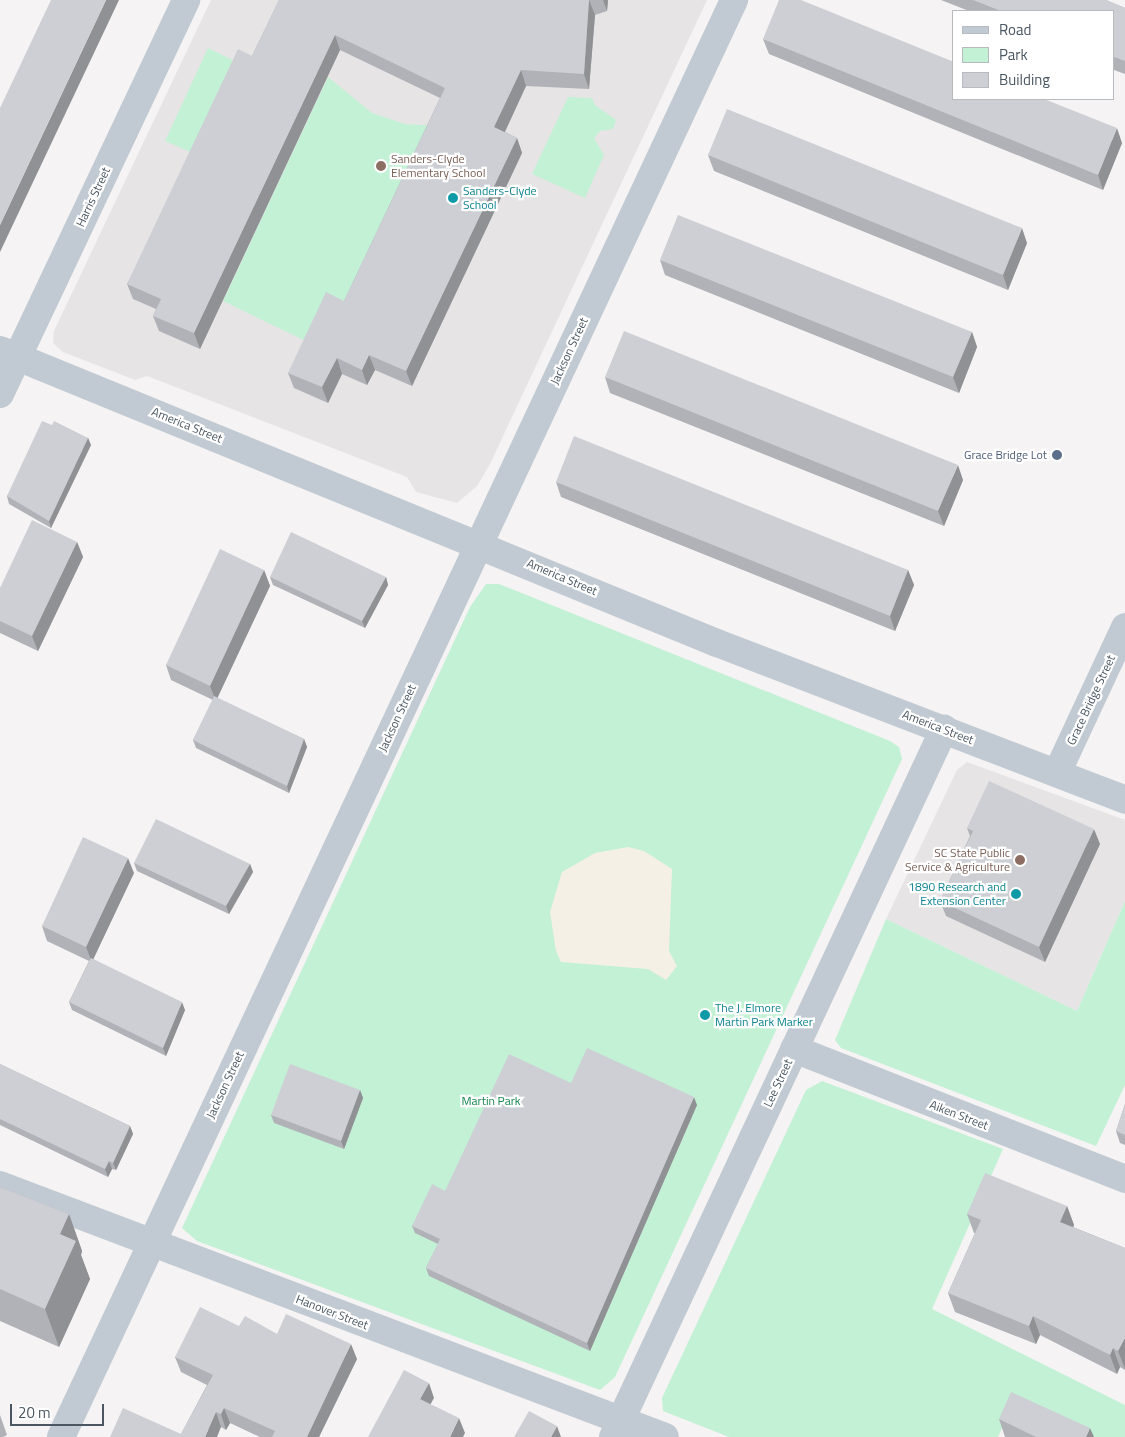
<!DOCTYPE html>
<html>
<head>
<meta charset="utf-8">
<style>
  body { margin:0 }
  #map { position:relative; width:1125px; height:1437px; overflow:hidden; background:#f5f3f3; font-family:"Titillium Web",sans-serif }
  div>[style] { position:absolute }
  .education>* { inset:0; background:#e6e4e5 }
  .green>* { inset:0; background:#c3f1d5 }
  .sand>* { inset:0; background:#f5f0e5 }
  .street>* { height:28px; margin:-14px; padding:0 14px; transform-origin:14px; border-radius:14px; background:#c1cad2 }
  .wall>* { inset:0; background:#b0b2b7 }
  .shaded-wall>* { inset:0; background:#909195 }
  .building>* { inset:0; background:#cdcfd5 }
  .dots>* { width:14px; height:14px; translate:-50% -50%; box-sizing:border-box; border:2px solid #fff; border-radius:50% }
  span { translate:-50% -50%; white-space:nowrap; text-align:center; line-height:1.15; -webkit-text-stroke:4.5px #fff; paint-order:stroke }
  .education-label { font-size:12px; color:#785e54 }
  .left { translate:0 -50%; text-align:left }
  .right { translate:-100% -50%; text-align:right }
  .culture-label { font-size:12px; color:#0d838f }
  .street-label { font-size:12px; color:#4a5661 }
  .service-label { font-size:12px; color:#4e5e75 }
  .park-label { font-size:12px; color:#17864f }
  .legend { position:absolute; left:952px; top:10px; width:162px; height:90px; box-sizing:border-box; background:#fff; border:1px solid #b7bbc0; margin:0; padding:6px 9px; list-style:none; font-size:15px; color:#4a5661 }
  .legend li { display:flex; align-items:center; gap:10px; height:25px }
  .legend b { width:25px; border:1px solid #b7bbc0 }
  .scale { position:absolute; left:10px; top:1404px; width:94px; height:22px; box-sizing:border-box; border:2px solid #4a5661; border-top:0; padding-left:6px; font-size:15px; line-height:18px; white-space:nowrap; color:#4a5661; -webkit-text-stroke:4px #fff; paint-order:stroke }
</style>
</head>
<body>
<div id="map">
  <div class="education">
    <i style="clip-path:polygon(211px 0,707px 0,490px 464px,477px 486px,457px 503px,416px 492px,407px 477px,147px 376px,135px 380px,63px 352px,53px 343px,54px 331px)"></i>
    <i style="clip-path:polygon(967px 762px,1125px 820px,1125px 901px,1077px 1011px,886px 919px,957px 770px)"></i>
  </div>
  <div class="green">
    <i style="clip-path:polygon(208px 48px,243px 65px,200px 156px,165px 141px)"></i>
    <i style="clip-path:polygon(328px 77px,372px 113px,405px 124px,440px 126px,350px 316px,314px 345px,223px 301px)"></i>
    <i style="clip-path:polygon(568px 97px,592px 98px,595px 105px,616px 120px,613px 129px,600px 131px,594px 138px,604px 155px,585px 198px,532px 174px)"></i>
    <i style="clip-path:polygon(486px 584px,499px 584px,890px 741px,899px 747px,902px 759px,615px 1377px,600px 1390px,197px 1241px,182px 1228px,470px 607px)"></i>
    <i style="clip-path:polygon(1125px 901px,1125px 1085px,1096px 1146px,841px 1048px,835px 1040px,886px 919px,1077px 1011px)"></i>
    <i style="clip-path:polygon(822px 1081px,1003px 1149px,932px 1309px,1125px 1405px,1125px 1437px,1083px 1437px,1013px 1404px,998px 1437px,729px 1437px,663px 1411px,662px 1398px,806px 1090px)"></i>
  </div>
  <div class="sand">
    <i style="clip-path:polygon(628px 847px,644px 851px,672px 869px,669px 951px,677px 966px,666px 980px,648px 969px,561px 962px,556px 951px,550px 912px,562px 872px,595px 853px)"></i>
  </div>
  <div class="street">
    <i style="left:0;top:350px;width:775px;rotate:22.23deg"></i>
    <i style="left:717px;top:643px;width:437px;rotate:21deg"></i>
    <i style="left:0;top:394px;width:436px;rotate:-64.7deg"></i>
    <i style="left:1057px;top:773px;width:161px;rotate:-65deg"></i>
    <i style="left:794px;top:1049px;width:356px;rotate:21.4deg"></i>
    <i style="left:0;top:1185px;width:711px;rotate:20.75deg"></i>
    <i style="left:61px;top:1437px;width:1587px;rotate:-64.9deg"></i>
    <i style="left:613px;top:1437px;width:782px;rotate:-64.94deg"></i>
  </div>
  <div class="wall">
    <i style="clip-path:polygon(279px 0,608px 0,607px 11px,595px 15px,589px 89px,526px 86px,505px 132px,517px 138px,522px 153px,412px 386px,375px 370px,367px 385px,342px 374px,328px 403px,294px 388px,288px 373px,344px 301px,440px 98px,340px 50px,200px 349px,159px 331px,153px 316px,156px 309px,133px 299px,127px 284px,252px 56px)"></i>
    <i style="clip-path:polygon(941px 0,1106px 0,1125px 8px,1125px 74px,1114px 70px,1114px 11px,969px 11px)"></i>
    <i style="clip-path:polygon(763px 39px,1122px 143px,1103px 190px,769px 54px)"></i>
    <i style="clip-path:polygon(708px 155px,1027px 243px,1008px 290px,714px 171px)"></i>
    <i style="clip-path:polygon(660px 260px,972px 332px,977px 347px,959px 393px,665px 275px)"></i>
    <i style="clip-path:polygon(605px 377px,963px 480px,944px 526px,610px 393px)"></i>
    <i style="clip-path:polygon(52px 425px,88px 438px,91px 445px,51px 528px,9px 504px,7px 496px)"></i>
    <i style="clip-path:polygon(556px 482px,908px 570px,914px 585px,895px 631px,561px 497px)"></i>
    <i style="clip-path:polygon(77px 542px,83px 557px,38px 651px,0 633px,0 588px)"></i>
    <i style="clip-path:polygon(264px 570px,270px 586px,217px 698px,304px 739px,307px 747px,289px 793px,196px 748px,193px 740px,213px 700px,171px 680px,166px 665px)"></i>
    <i style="clip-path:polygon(270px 577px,386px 577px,388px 585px,365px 628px,273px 585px)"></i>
    <i style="clip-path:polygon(967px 828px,1100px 844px,1045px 962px,946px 916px,940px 901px,970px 836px)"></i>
    <i style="clip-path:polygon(134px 863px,250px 864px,253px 872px,229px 914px,137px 871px)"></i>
    <i style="clip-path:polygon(134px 873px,93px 959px,185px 1010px,166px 1056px,72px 1010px,69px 1002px,89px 961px,47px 941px,42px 926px)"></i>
    <i style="clip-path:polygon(0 1064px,130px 1126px,133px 1134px,116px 1170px,112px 1169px,108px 1177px,0 1125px)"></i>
    <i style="clip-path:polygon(571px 1083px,697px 1105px,590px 1351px,429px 1276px,426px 1268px,438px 1244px,415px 1233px,412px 1226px,445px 1191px)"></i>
    <i style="clip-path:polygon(360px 1090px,363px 1098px,344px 1149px,274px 1123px,271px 1115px)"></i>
    <i style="clip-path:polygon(1125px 1104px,1125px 1145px,1120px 1143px,1116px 1131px)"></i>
    <i style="clip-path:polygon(0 1187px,69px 1214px,82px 1251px,81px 1255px,90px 1279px,59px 1347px,0 1321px)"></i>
    <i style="clip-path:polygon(1067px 1206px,1074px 1225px,1073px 1227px,1125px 1248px,1125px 1370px,1120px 1367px,1117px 1374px,1040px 1335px,1036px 1344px,955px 1312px,948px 1293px,975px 1233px,974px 1233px,967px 1214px)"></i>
    <i style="clip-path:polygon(239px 1326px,277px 1334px,357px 1359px,319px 1437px,260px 1437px,230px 1423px,226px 1430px,221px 1427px,181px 1434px,207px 1385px,181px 1372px,175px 1357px)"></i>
    <i style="clip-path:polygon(0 1415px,7px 1435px,3px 1437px,0 1437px)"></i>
    <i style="clip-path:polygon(999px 1419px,1094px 1437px,1005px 1437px)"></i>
  </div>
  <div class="shaded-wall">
    <i style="clip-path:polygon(106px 0,119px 0,0 252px,0 225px)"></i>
    <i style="clip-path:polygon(589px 0,595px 15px,589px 89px,584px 74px)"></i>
    <i style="clip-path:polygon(603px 0,608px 0,607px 11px)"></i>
    <i style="clip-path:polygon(335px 35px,340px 50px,200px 349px,194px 333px)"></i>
    <i style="clip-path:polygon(521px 70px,526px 86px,500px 142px,494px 127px)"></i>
    <i style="clip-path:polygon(1117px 128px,1122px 143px,1103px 190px,1098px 175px)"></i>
    <i style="clip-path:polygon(517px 138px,522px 153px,412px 386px,406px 371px)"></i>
    <i style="clip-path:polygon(1022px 228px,1027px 243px,1008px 290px,1003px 275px)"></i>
    <i style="clip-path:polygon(972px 332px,977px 347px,959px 393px,953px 377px)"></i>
    <i style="clip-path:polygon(369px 355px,375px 370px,367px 385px,362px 370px)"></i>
    <i style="clip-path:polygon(337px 358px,342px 374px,328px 403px,322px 387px)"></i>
    <i style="clip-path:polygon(88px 438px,91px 445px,51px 528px,49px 521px)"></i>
    <i style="clip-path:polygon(958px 465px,963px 480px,944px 526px,938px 511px)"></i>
    <i style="clip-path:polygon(77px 542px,83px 557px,38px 651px,32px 636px)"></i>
    <i style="clip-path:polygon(264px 570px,270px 586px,216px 701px,210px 686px)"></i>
    <i style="clip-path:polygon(908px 570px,914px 585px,895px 631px,890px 616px)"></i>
    <i style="clip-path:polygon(386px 577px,388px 585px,365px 628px,362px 621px)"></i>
    <i style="clip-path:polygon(304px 739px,307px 747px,289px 793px,287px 786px)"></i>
    <i style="clip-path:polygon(1094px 829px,1100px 844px,1045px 962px,1039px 947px)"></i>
    <i style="clip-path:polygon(128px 858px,134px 873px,92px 962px,86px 947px)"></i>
    <i style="clip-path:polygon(250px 864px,253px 872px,229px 914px,226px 906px)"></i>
    <i style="clip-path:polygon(182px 1002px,185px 1010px,166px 1056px,163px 1048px)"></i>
    <i style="clip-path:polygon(360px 1090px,363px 1098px,344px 1149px,341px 1141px)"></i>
    <i style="clip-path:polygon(694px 1097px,697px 1105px,590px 1351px,587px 1343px)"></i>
    <i style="clip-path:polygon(130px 1126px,133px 1134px,116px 1170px,113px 1163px)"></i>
    <i style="clip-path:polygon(109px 1161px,112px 1169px,108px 1177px,105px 1169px)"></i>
    <i style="clip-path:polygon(1067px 1206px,1074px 1225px,1067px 1241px,1060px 1222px)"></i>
    <i style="clip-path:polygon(69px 1214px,82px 1251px,81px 1255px,90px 1279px,59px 1347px,45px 1309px,60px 1234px)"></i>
    <i style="clip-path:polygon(1033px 1316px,1040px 1335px,1036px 1344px,1029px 1326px)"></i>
    <i style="clip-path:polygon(1125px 1338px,1125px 1369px,1118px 1351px)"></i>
    <i style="clip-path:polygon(351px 1344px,357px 1359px,319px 1437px,307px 1437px)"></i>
    <i style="clip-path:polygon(1113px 1348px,1120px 1367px,1117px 1374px,1110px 1355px)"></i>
    <i style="clip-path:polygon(429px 1383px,434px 1398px,425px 1414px,420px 1399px)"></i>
    <i style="clip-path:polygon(224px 1408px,230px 1423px,226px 1430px,221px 1414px)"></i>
    <i style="clip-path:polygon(216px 1412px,221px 1427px,217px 1437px,205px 1437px)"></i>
    <i style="clip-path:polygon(459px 1418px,465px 1433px,463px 1437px,450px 1437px)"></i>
    <i style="clip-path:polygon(557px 1426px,561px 1437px,551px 1437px)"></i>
    <i style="clip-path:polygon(1090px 1428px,1094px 1437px,1086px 1437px)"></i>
  </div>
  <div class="building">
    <i style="clip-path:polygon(51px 0,106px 0,0 225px,0 108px)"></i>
    <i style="clip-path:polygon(279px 0,589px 0,584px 74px,521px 70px,494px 127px,517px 138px,406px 371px,369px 355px,362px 370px,337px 358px,322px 387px,288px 373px,326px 292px,344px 301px,445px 88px,335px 35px,194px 333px,153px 316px,161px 299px,127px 284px,238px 49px,252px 56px)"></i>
    <i style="clip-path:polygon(779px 0,801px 0,954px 62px,954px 99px,1044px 99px,1117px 128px,1098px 175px,763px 39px)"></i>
    <i style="clip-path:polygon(973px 0,1106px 0,1125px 8px,1125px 61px,1114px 57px,1114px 11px,1001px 11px)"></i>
    <i style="clip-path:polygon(727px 109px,1022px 228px,1003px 275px,708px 155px)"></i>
    <i style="clip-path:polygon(678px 215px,972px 332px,953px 377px,660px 260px)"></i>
    <i style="clip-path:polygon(624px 331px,958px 465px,938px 511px,605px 377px)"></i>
    <i style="clip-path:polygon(42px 421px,52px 425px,54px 421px,88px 438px,49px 521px,7px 496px)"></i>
    <i style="clip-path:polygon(574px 436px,908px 570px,890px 616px,556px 482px)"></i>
    <i style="clip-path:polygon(32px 520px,77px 542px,32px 636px,0 621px,0 588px)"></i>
    <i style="clip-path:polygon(291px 532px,386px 577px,362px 621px,270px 577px)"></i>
    <i style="clip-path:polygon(220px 549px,264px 570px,210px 686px,166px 665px)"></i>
    <i style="clip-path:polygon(214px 696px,304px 739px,287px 786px,193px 740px)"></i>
    <i style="clip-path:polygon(989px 781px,1094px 829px,1039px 947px,940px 901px,973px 831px,967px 828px)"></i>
    <i style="clip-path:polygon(156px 819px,250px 864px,226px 906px,134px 863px)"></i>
    <i style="clip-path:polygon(83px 837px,128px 858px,86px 947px,42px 926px)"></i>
    <i style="clip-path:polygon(91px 958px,182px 1002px,163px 1048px,69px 1002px)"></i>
    <i style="clip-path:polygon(587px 1048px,694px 1097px,587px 1343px,426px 1268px,440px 1239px,412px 1226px,432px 1184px,445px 1191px,509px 1054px,571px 1083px)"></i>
    <i style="clip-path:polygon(0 1064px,130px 1126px,113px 1163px,109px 1161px,105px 1169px,0 1119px)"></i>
    <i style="clip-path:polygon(290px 1064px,360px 1090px,341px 1141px,271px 1115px)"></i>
    <i style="clip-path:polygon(1125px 1104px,1125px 1135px,1116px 1131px)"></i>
    <i style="clip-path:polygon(985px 1173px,1067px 1206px,1060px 1222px,1125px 1248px,1125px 1338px,1118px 1351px,1113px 1348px,1110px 1355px,1033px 1316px,1029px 1326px,948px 1293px,981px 1220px,967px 1214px)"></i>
    <i style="clip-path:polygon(0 1187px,69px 1214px,60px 1234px,76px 1241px,45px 1309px,0 1289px)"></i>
    <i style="clip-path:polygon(200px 1307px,239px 1326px,245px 1316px,277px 1334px,286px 1314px,351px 1344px,307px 1437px,272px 1437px,275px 1431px,224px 1408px,221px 1414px,216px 1412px,205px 1437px,110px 1437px,123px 1408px,181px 1434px,213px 1375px,175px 1357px)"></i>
    <i style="clip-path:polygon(404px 1370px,429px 1383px,420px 1399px,459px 1418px,450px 1437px,368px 1437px)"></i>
    <i style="clip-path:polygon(1011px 1392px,1090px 1428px,1086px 1437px,1036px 1437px,999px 1419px)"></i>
    <i style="clip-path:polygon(529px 1411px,557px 1426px,551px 1437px,514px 1437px)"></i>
  </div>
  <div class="dots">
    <i style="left:381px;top:166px;background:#8d6e63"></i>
    <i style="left:453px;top:198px;background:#0f9aa8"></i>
    <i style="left:1057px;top:455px;background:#5c6f8a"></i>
    <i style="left:1020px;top:860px;background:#8d6e63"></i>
    <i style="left:1016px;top:894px;background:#0f9aa8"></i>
    <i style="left:705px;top:1015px;background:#0f9aa8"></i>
  </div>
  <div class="education-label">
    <span class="left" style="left:391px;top:166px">Sanders-Clyde<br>Elementary School</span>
    <span class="right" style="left:1010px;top:860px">SC State Public<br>Service &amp; Agriculture</span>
  </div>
  <div class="culture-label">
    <span class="left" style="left:463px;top:198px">Sanders-Clyde<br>School</span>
    <span class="right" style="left:1006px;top:894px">1890 Research and<br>Extension Center</span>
    <span class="left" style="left:715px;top:1015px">The J. Elmore<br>Martin Park Marker</span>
  </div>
  <div class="street-label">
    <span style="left:93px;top:197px;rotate:-65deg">Harris Street</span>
    <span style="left:569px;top:351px;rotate:-65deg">Jackson Street</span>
    <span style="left:187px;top:425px;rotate:22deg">America Street</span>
    <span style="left:562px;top:577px;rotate:23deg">America Street</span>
    <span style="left:1091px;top:700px;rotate:-65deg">Grace Bridge Street</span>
    <span style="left:397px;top:718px;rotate:-65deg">Jackson Street</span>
    <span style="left:938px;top:727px;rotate:21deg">America Street</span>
    <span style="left:778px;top:1083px;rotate:-65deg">Lee Street</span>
    <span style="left:225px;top:1085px;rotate:-65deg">Jackson Street</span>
    <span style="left:959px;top:1115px;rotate:21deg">Aiken Street</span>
    <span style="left:332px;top:1312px;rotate:21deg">Hanover Street</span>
  </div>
  <div class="service-label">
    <span class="right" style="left:1047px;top:455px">Grace Bridge Lot</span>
  </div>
  <div class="park-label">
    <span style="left:491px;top:1101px">Martin Park</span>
  </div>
  <ul class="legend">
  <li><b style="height:6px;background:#c1cad2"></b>Road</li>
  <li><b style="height:14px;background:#c3f1d5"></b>Park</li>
  <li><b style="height:14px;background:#cdcfd5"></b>Building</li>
  </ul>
  <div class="scale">20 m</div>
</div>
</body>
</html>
